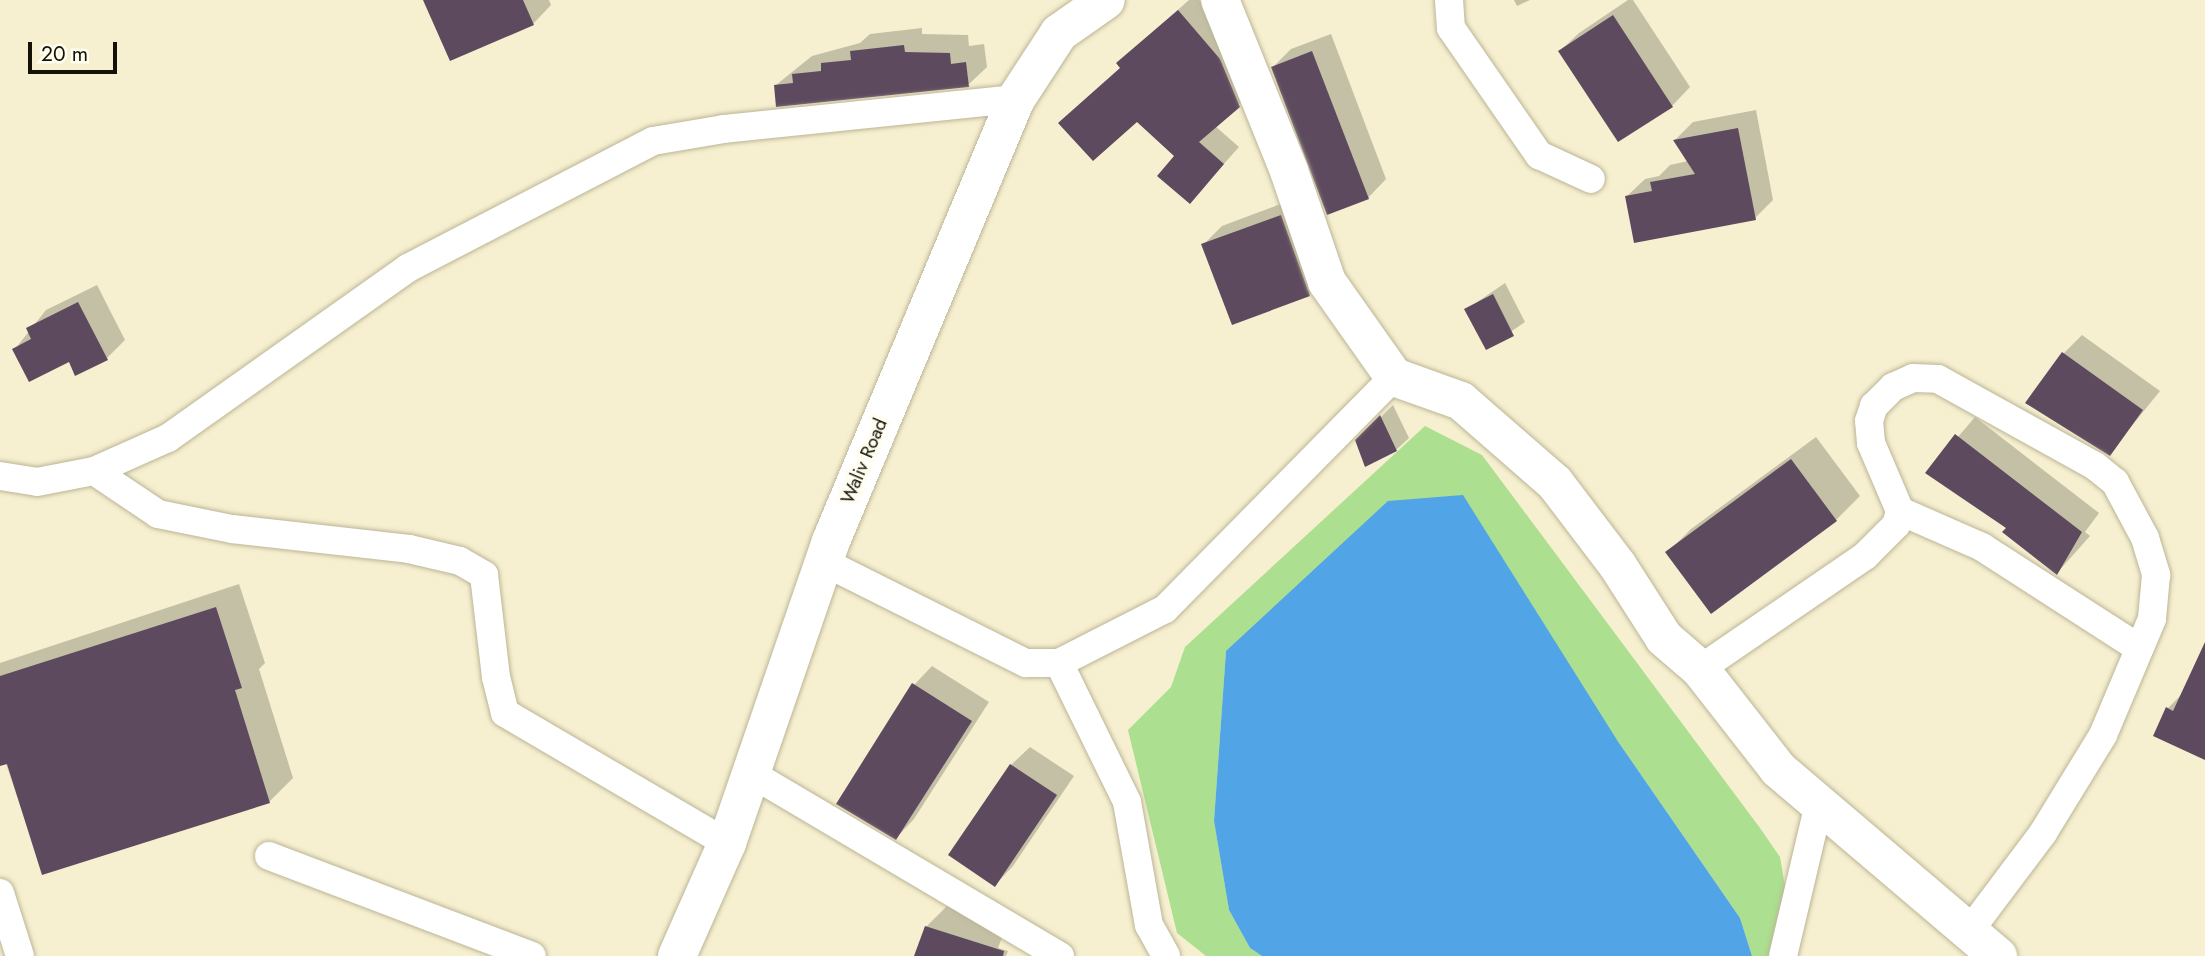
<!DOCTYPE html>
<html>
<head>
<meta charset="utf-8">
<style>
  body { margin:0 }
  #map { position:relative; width:2205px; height:956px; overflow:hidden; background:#f6f0d0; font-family:Jost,sans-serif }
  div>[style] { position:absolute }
  .green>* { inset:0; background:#acdf8f }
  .water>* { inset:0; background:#51a4e5 }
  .shadow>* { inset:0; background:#0003 }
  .building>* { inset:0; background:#5d4a5f }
  .roads { filter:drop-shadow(0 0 2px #bbb596) drop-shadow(0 0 2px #bbb596) }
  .street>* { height:28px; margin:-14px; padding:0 14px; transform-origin:14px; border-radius:14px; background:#fff }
  .secondary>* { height:38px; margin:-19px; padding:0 19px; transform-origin:19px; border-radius:19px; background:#fff }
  span { translate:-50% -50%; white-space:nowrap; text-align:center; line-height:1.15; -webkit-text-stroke:7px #fffdf0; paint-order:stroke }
  .street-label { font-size:19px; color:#141107 }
  .scale { position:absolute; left:28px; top:42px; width:89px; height:32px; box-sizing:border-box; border:4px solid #141107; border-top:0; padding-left:9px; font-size:21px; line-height:24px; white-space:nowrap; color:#141107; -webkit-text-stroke:5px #fffdf0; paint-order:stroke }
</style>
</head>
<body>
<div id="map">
  <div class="green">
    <i style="clip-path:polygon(1425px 426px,1482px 455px,1760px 828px,1780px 857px,1797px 956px,1752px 956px,1740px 918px,1617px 740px,1226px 651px,1214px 821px,1229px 910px,1250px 948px,1262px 956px,1206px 956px,1177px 933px,1128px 730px,1171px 687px,1185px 647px)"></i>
  </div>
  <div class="water">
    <i style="clip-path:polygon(1463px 495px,1617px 740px,1740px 918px,1752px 956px,1262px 956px,1250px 948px,1229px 910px,1214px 821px,1226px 651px,1388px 501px)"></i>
  </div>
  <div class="shadow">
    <i style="clip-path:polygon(425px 0,549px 0,551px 5px,533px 24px)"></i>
    <i style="clip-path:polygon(1189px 0,1199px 0,1236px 43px,1255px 90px,1215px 126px,1239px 147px,1205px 185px,1177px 156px,1118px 63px)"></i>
    <i style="clip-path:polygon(1514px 0,1530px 0,1517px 6px)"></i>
    <i style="clip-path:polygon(1628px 0,1633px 0,1690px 87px,1672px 106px,1560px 51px,1579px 33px)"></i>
    <i style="clip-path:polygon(922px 28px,922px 34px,968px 35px,969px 46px,984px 44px,987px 67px,968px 85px,776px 85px,812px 56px,860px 43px,870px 34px)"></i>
    <i style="clip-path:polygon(1331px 34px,1386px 179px,1368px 198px,1273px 67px,1291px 49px)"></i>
    <i style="clip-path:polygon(1756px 110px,1773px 200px,1755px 218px,1626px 197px,1645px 179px,1659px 176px,1670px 165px,1688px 161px,1675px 140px,1693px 122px)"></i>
    <i style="clip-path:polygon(1299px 197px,1327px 276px,1309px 295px,1204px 244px,1222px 226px)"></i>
    <i style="clip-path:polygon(1505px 283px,1525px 322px,1487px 348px,1467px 309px)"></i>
    <i style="clip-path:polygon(97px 285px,125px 340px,107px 358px,15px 349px,46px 310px)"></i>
    <i style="clip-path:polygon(2082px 335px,2160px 391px,2109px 454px,2064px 353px)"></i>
    <i style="clip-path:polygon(1393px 405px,1409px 438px,1396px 450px,1357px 441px)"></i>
    <i style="clip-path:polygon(1975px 417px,2099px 513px,2085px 532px,2090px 536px,2057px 573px,2009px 527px,1928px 472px)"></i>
    <i style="clip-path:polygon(1816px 437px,1860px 496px,1836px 520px,1711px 612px,1667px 553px,1691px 529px)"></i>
    <i style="clip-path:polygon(239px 584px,265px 663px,259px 669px,293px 778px,269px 802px,43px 873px,0 746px,0 663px)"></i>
    <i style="clip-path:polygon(2205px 646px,2205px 758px,2168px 708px,2183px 693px)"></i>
    <i style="clip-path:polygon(932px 666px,989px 702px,914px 819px,896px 838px,914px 685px)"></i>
    <i style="clip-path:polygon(1030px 747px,1074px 776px,1013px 866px,995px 885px,951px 855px,1011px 765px)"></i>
    <i style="clip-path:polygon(948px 905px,1007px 924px,998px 948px,1008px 951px,1006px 956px,916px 956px,926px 927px)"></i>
  </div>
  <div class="building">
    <i style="clip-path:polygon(423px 0,523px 0,534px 25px,450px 61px)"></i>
    <i style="clip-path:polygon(1178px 10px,1220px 59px,1240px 107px,1199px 142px,1224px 164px,1190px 204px,1157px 176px,1174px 156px,1137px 122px,1093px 161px,1058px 123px,1120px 68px,1116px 63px)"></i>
    <i style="clip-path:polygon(1613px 15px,1673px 107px,1618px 142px,1558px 51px)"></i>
    <i style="clip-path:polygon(904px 45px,905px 52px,950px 53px,951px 64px,966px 62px,969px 87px,776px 107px,774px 85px,793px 83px,792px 74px,821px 71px,821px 63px,851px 60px,850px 51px)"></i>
    <i style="clip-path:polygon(1312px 51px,1369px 199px,1327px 215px,1271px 67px)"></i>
    <i style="clip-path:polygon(1738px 128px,1756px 220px,1634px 243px,1625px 196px,1652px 191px,1650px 182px,1695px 174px,1673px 140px)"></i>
    <i style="clip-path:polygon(1281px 215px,1310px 296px,1232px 325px,1201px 244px)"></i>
    <i style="clip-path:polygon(1493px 294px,1514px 336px,1486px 350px,1464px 309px)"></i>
    <i style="clip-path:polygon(78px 302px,108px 360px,75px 376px,69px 362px,29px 382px,12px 349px,31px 339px,26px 328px)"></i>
    <i style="clip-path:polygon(2062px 352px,2143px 410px,2110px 456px,2025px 403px)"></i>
    <i style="clip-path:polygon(1380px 415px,1397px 451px,1365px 467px,1355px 440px)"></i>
    <i style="clip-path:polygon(1955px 434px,2082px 532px,2057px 575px,2002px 532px,2006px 528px,1925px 473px)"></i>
    <i style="clip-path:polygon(1791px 459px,1837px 521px,1711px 614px,1665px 552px)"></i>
    <i style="clip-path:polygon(216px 607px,242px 688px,235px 690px,270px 803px,42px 875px,7px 764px,0 766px,0 676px)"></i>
    <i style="clip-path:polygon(2205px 642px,2205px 760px,2153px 736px,2166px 707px,2173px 711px)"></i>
    <i style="clip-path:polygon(912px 683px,972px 721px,896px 840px,836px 804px)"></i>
    <i style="clip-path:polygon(1010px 764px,1057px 795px,995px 887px,948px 855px)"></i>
    <i style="clip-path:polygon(925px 926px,1004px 951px,1003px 956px,914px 956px)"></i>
  </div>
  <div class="roads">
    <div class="street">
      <i style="left:1449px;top:0;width:28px;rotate:86deg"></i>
      <i style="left:1451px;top:28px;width:155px;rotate:55.3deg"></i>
      <i style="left:1539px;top:155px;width:57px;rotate:24.8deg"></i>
      <i style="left:94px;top:471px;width:77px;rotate:33.9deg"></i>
      <i style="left:158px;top:514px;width:76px;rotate:11.5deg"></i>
      <i style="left:232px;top:529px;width:178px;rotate:6.4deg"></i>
      <i style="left:409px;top:549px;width:52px;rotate:13.2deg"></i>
      <i style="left:460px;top:561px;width:28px;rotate:30deg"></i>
      <i style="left:484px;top:575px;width:103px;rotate:83.3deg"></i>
      <i style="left:496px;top:677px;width:37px;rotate:76deg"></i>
      <i style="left:505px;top:713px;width:257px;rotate:30.4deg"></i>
      <i style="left:0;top:476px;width:37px;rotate:9deg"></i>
      <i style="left:37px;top:482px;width:58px;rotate:-10.9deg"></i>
      <i style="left:94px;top:471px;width:81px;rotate:-24deg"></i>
      <i style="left:168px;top:438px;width:294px;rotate:-35.3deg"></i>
      <i style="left:408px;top:268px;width:276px;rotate:-27.4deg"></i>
      <i style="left:653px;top:141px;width:72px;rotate:-9.6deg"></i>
      <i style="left:724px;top:129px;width:294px;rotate:-5.9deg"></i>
      <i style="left:1900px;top:511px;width:90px;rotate:23.7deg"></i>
      <i style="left:1982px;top:547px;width:187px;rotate:32.8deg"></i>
      <i style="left:824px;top:562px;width:226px;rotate:26.6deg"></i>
      <i style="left:1026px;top:663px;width:33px"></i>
      <i style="left:1059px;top:663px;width:119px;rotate:-27deg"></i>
      <i style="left:1165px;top:609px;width:326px;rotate:-45.4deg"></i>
      <i style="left:1059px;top:663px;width:155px;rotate:63.9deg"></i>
      <i style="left:1127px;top:802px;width:125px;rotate:79.9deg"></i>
      <i style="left:1149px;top:925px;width:35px;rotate:61deg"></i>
      <i style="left:1700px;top:669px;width:200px;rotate:-34.4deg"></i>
      <i style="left:1865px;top:556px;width:44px;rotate:-45deg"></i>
      <i style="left:1896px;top:525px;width:15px;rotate:-74deg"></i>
      <i style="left:1900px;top:511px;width:74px;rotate:-113.1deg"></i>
      <i style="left:1871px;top:443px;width:22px;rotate:-95deg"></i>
      <i style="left:1869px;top:421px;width:16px;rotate:-72deg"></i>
      <i style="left:1874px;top:406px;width:27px;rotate:-45deg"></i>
      <i style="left:1893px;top:387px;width:22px;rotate:-24deg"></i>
      <i style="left:1913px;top:378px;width:25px;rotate:2deg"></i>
      <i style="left:1938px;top:379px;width:179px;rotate:29deg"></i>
      <i style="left:2095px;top:466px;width:26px;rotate:39deg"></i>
      <i style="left:2115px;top:482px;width:64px;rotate:61.8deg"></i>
      <i style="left:2145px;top:538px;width:39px;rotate:73deg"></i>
      <i style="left:2156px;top:575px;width:44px;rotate:95.2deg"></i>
      <i style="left:2152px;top:619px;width:126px;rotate:112.9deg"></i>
      <i style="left:2103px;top:735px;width:115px;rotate:121.5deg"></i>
      <i style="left:2043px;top:833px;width:125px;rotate:126.9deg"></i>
      <i style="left:752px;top:774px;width:358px;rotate:30.6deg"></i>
      <i style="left:269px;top:856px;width:281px;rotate:20.8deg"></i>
      <i style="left:0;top:893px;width:66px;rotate:72.4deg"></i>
      <i style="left:1783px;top:956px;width:156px;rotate:-76.7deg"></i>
    </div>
    <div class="secondary">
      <i style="left:1220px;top:0;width:184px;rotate:68deg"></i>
      <i style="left:1289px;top:171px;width:117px;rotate:71.1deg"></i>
      <i style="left:1327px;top:282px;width:116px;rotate:54.8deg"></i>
      <i style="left:1394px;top:377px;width:71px;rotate:19.7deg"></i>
      <i style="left:1461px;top:401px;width:125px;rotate:41.1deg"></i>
      <i style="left:1555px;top:483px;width:104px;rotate:52.8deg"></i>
      <i style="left:1618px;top:566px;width:85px;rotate:57.4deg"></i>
      <i style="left:1664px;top:638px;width:48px;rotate:40.7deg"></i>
      <i style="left:1700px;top:669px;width:127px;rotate:52deg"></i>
      <i style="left:1778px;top:769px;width:289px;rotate:40.4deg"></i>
      <i style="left:677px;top:956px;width:124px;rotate:-66.1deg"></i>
      <i style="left:727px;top:843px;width:319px;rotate:-71deg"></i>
      <i style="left:831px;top:541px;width:479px;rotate:-67.3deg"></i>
      <i style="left:1016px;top:99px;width:79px;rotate:-56.9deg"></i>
      <i style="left:1059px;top:33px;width:57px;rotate:-35.1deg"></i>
    </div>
  </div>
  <div class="street-label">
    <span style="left:864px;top:461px;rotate:-67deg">Waliv Road</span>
  </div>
  <div class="scale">20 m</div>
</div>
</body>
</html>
